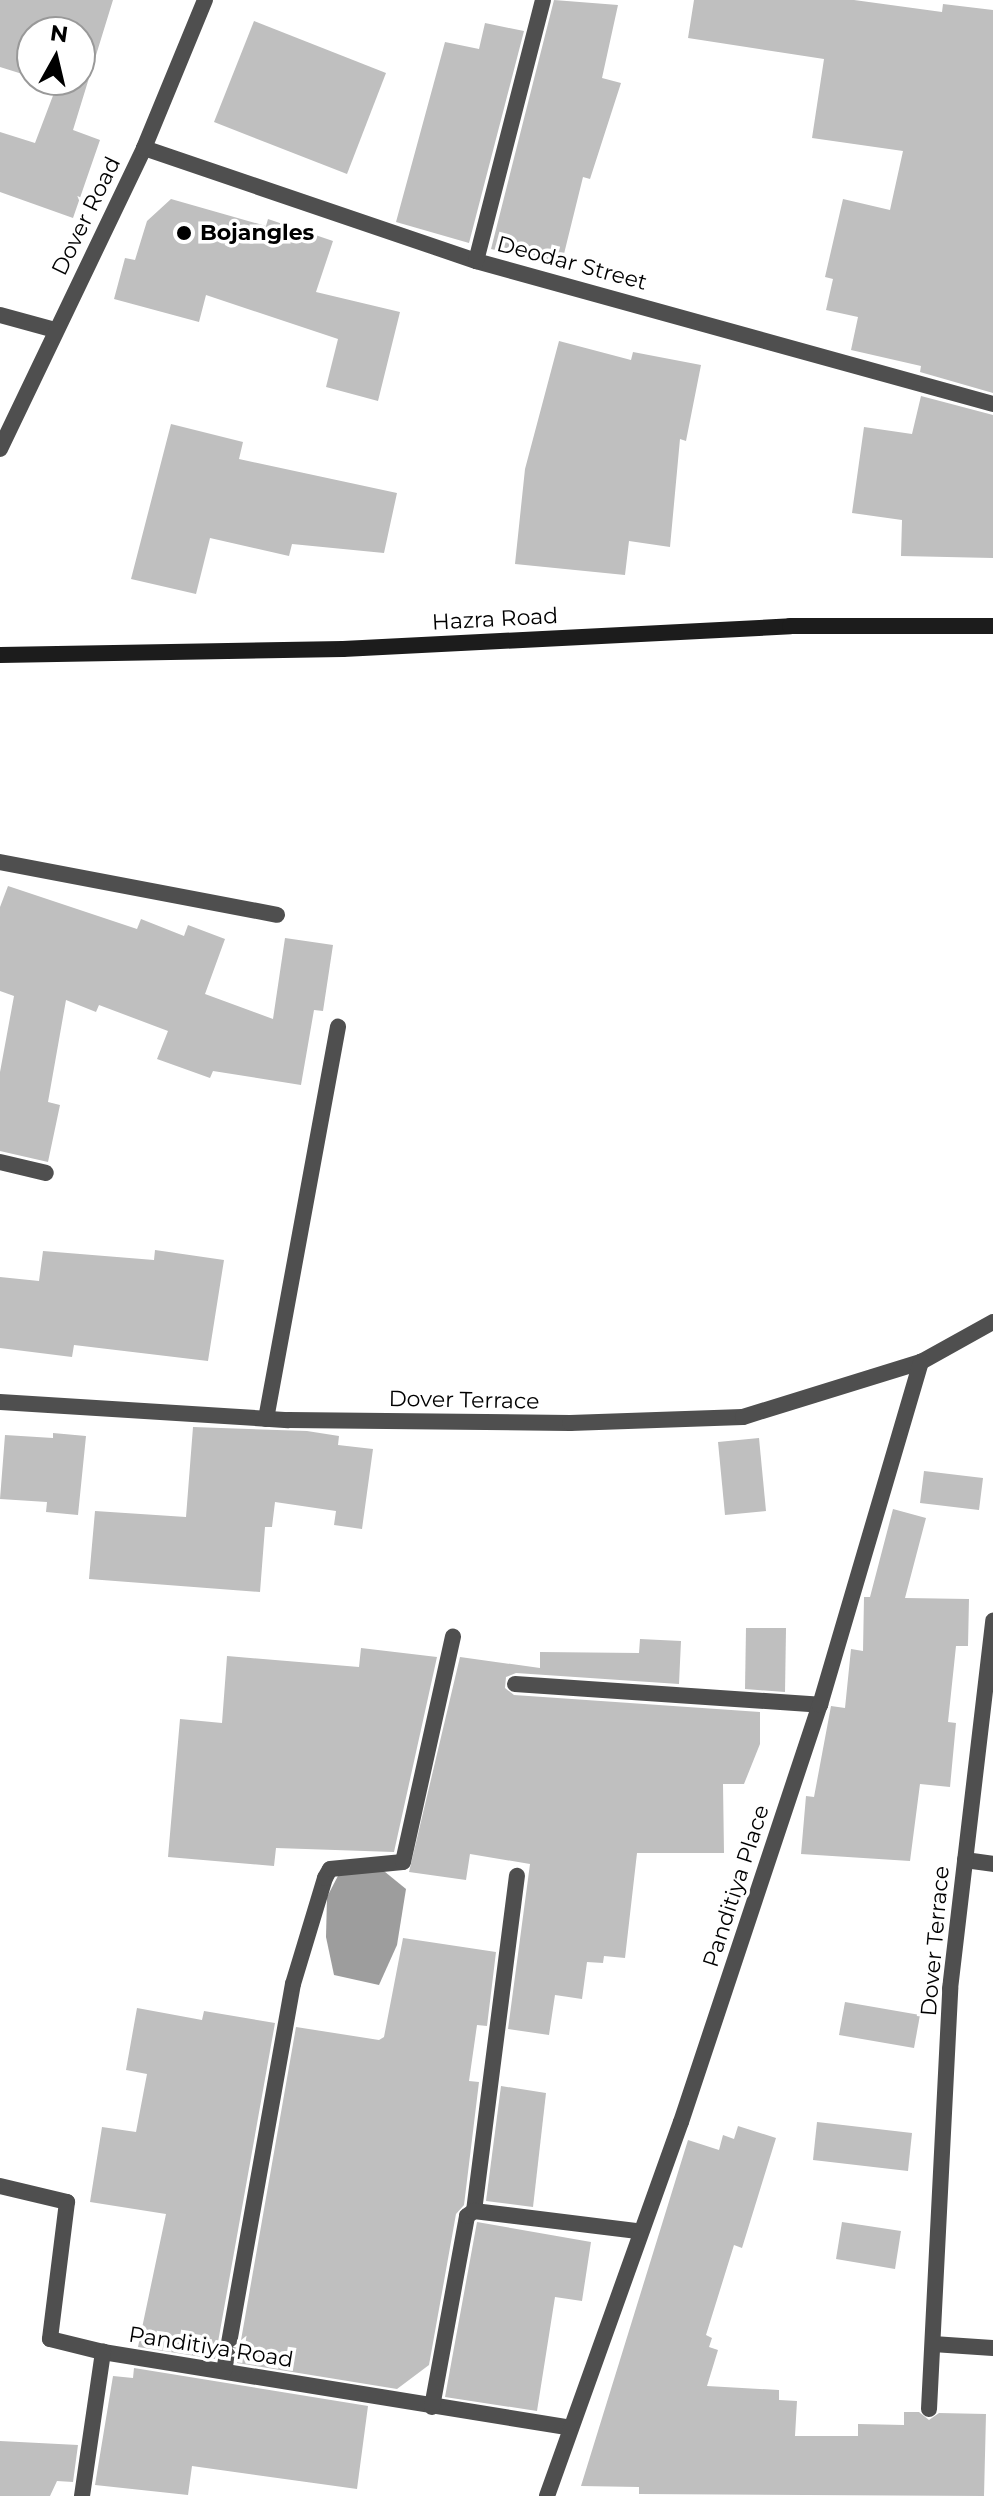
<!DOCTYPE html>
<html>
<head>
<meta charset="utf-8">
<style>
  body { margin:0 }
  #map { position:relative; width:993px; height:2496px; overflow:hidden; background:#fff; font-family:Montserrat,sans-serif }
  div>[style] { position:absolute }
  .water>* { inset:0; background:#9d9d9d }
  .building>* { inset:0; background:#bfbfbf }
  .minor>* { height:16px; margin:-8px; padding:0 8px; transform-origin:8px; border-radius:8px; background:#4f4f4f }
  .secondary>* { height:16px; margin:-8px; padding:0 8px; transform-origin:8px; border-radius:8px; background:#1c1c1c }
  .dots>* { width:22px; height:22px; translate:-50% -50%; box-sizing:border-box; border:4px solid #fff; border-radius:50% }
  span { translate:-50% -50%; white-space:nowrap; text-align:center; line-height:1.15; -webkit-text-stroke:7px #fff; paint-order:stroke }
  .street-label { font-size:22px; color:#000 }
  .poi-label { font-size:22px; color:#000; font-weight:700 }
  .left { translate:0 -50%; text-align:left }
  .north { position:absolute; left:16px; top:16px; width:80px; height:80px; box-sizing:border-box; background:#fff; border:2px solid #999; border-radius:50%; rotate:8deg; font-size:22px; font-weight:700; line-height:32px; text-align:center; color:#000 }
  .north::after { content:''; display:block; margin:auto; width:28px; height:36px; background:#000; clip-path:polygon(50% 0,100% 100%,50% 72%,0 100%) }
</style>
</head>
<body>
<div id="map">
  <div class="water">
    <i style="clip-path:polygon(379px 1867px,406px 1889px,397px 1945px,379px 1985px,334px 1975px,326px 1937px,327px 1897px,340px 1872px)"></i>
  </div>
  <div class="building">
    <i style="clip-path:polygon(0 0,113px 0,73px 130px,100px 140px,73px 218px,0 192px,0 132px,35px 143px,57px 85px,41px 80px,80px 80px,80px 32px,32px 32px,32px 77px,0 67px)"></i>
    <i style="clip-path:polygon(554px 0,618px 5px,602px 78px,621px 83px,590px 179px,583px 177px,561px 266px,491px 249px)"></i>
    <i style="clip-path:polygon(694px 0,854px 0,942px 12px,943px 4px,993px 10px,993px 393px,920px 372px,921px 366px,851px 350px,858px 317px,826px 310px,833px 279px,825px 277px,843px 199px,890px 210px,903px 151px,812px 138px,824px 59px,688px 38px)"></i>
    <i style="clip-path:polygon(254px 21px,386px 73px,347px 174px,214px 122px)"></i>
    <i style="clip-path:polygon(485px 23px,524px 31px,469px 243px,396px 222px,445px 42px,479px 49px)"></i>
    <i style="clip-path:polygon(171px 199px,266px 226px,268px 219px,333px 241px,316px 292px,400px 312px,378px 401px,326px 387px,338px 339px,206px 295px,199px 322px,114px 299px,125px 258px,135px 260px,147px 221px)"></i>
    <i style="clip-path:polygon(559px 341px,631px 360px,633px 352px,701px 365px,686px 441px,680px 439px,670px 547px,629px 541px,625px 575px,515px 564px,525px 469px)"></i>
    <i style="clip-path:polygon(921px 396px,993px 415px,993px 558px,901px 556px,902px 520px,852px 513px,864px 427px,912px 434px)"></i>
    <i style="clip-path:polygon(171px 424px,243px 442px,239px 459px,397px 493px,384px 553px,292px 544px,289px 556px,210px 538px,196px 594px,131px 579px)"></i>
    <i style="clip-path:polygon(8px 886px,137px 929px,141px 919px,184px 936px,188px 925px,225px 939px,205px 994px,273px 1019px,285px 938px,333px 945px,323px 1011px,314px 1010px,301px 1085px,213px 1071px,210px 1078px,157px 1059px,168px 1031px,99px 1005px,96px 1012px,66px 1000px,48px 1102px,60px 1105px,48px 1162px,0 1151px,0 1072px,14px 996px,0 991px,0 907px)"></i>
    <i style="clip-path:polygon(155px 1250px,224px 1260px,208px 1361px,74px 1345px,72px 1357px,0 1348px,0 1277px,39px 1281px,43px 1251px,154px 1260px)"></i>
    <i style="clip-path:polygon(193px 1427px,307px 1431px,339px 1436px,338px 1445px,373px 1449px,362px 1529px,334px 1525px,336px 1511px,275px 1502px,272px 1527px,265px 1527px,260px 1592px,89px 1579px,95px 1511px,186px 1517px)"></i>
    <i style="clip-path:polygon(53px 1433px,86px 1436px,78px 1515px,46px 1512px,47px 1502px,0 1499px,5px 1435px,53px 1438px)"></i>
    <i style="clip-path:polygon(759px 1438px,766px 1511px,725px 1515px,718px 1442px)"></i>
    <i style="clip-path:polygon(924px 1471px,983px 1478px,979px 1510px,920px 1503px)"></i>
    <i style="clip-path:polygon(893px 1509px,926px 1518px,905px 1598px,969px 1599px,968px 1646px,956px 1646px,948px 1722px,956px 1723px,950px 1787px,920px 1784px,910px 1861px,801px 1854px,806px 1796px,814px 1797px,831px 1706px,845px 1708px,851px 1649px,863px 1651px,864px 1597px,870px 1597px)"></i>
    <i style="clip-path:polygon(746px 1628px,786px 1628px,785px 1692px,745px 1689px)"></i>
    <i style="clip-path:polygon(640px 1639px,681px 1641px,679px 1684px,516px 1673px,506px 1677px,505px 1688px,514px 1695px,760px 1712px,760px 1744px,744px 1784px,723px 1784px,724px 1853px,637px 1853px,625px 1958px,604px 1956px,603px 1963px,587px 1962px,582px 1999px,555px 1995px,549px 2035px,508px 2029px,530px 1864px,470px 1854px,466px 1880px,409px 1872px,460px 1657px,540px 1668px,540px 1652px,639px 1653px)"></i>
    <i style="clip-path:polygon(361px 1648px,437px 1657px,394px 1852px,276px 1848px,274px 1866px,168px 1857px,180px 1719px,222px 1723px,227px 1656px,359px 1667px)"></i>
    <i style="clip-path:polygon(403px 1938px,496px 1952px,487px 2026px,477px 2025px,469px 2081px,479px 2082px,464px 2205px,456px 2214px,429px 2365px,397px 2389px,237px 2363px,296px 2027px,379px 2040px,384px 2037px)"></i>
    <i style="clip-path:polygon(845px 2002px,920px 2015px,914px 2048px,839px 2035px)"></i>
    <i style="clip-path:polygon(137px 2008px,202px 2020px,204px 2011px,275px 2023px,215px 2359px,138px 2347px,166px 2214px,90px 2202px,102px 2127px,136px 2132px,147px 2074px,126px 2070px)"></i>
    <i style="clip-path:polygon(501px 2086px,546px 2093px,533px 2207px,486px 2201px)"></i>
    <i style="clip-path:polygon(817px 2122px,912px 2133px,908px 2171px,813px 2160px)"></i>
    <i style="clip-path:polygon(738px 2126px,776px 2138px,742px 2248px,734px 2245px,706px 2335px,712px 2338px,709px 2347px,718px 2350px,707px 2386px,779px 2390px,779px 2400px,797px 2401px,795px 2436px,858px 2436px,858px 2424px,904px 2425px,904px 2412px,919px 2412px,929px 2420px,939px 2413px,986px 2414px,984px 2496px,639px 2494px,639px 2487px,581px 2486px,688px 2140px,719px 2150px,723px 2135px,734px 2139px)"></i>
    <i style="clip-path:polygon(477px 2222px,591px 2242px,582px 2301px,555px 2297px,537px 2411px,445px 2397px)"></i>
    <i style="clip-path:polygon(842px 2222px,901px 2231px,895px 2269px,836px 2259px)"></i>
    <i style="clip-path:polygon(134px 2368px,368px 2406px,357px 2489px,192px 2466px,188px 2495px,95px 2485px,113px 2376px,133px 2378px)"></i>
    <i style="clip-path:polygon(0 2441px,78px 2445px,73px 2482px,57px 2481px,50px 2496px,0 2496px)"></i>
  </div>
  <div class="minor">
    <i style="left:144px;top:148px;width:351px;rotate:18.8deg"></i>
    <i style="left:476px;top:261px;width:536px;rotate:15.46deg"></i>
    <i style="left:476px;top:261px;width:269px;rotate:-75.6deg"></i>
    <i style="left:0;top:315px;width:57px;rotate:15.3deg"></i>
    <i style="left:0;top:449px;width:334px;rotate:-64.4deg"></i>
    <i style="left:144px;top:148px;width:160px;rotate:-67.6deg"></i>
    <i style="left:0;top:862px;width:282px;rotate:10.8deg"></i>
    <i style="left:0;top:1162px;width:47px;rotate:13.4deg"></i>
    <i style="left:0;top:1402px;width:289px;rotate:3.6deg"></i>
    <i style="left:288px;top:1420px;width:282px;rotate:0.6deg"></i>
    <i style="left:570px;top:1423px;width:173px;rotate:-2deg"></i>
    <i style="left:743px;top:1417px;width:186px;rotate:-17.2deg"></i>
    <i style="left:921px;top:1362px;width:82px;rotate:-29.1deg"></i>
    <i style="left:266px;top:1419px;width:399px;rotate:-79.6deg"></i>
    <i style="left:515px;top:1684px;width:306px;rotate:3.9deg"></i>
    <i style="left:965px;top:1860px;width:28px;rotate:8deg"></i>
    <i style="left:0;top:2186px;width:69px;rotate:13.4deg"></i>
    <i style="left:67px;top:2202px;width:138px;rotate:97.1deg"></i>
    <i style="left:50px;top:2339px;width:55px;rotate:13.8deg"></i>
    <i style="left:103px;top:2352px;width:473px;rotate:9.2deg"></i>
    <i style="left:474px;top:2211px;width:338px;rotate:-82.7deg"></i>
    <i style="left:933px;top:2344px;width:60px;rotate:3.8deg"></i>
    <i style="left:224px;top:2371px;width:393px;rotate:-79.9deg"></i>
    <i style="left:293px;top:1984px;width:111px;rotate:-73.2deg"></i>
    <i style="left:325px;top:1878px;width:10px;rotate:-61deg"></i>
    <i style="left:330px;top:1869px;width:73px;rotate:-5.5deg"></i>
    <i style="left:403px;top:1862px;width:231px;rotate:-77.5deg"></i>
    <i style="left:432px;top:2407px;width:194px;rotate:-79.6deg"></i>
    <i style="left:467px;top:2216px;width:9px;rotate:-36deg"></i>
    <i style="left:474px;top:2211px;width:165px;rotate:7deg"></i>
    <i style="left:929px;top:2409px;width:421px;rotate:-87.1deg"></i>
    <i style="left:950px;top:1989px;width:371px;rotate:-83.3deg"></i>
    <i style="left:82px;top:2496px;width:146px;rotate:-81.7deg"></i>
    <i style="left:547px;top:2496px;width:397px;rotate:-70.3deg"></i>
    <i style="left:681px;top:2122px;width:440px;rotate:-71.6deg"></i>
    <i style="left:820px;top:1705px;width:358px;rotate:-73.6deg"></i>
  </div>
  <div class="secondary">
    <i style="left:0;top:655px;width:343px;rotate:-1deg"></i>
    <i style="left:343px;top:649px;width:448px;rotate:-2.9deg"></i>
    <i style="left:790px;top:626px;width:203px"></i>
  </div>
  <div class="dots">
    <i style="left:184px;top:233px;background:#000"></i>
  </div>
  <div class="street-label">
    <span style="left:86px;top:216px;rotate:-64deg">Dover Road</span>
    <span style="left:572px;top:263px;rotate:15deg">Deodar Street</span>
    <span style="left:495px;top:619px;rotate:-3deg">Hazra Road</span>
    <span style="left:464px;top:1400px;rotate:1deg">Dover Terrace</span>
    <span style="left:736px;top:1886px;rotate:-72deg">Panditiya Place</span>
    <span style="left:935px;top:1941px;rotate:-85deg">Dover Terrace</span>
    <span style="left:211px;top:2347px;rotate:9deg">Panditiya Road</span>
  </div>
  <div class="poi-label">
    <span class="left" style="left:200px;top:233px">Bojangles</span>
  </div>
  <div class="north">N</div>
</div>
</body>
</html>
